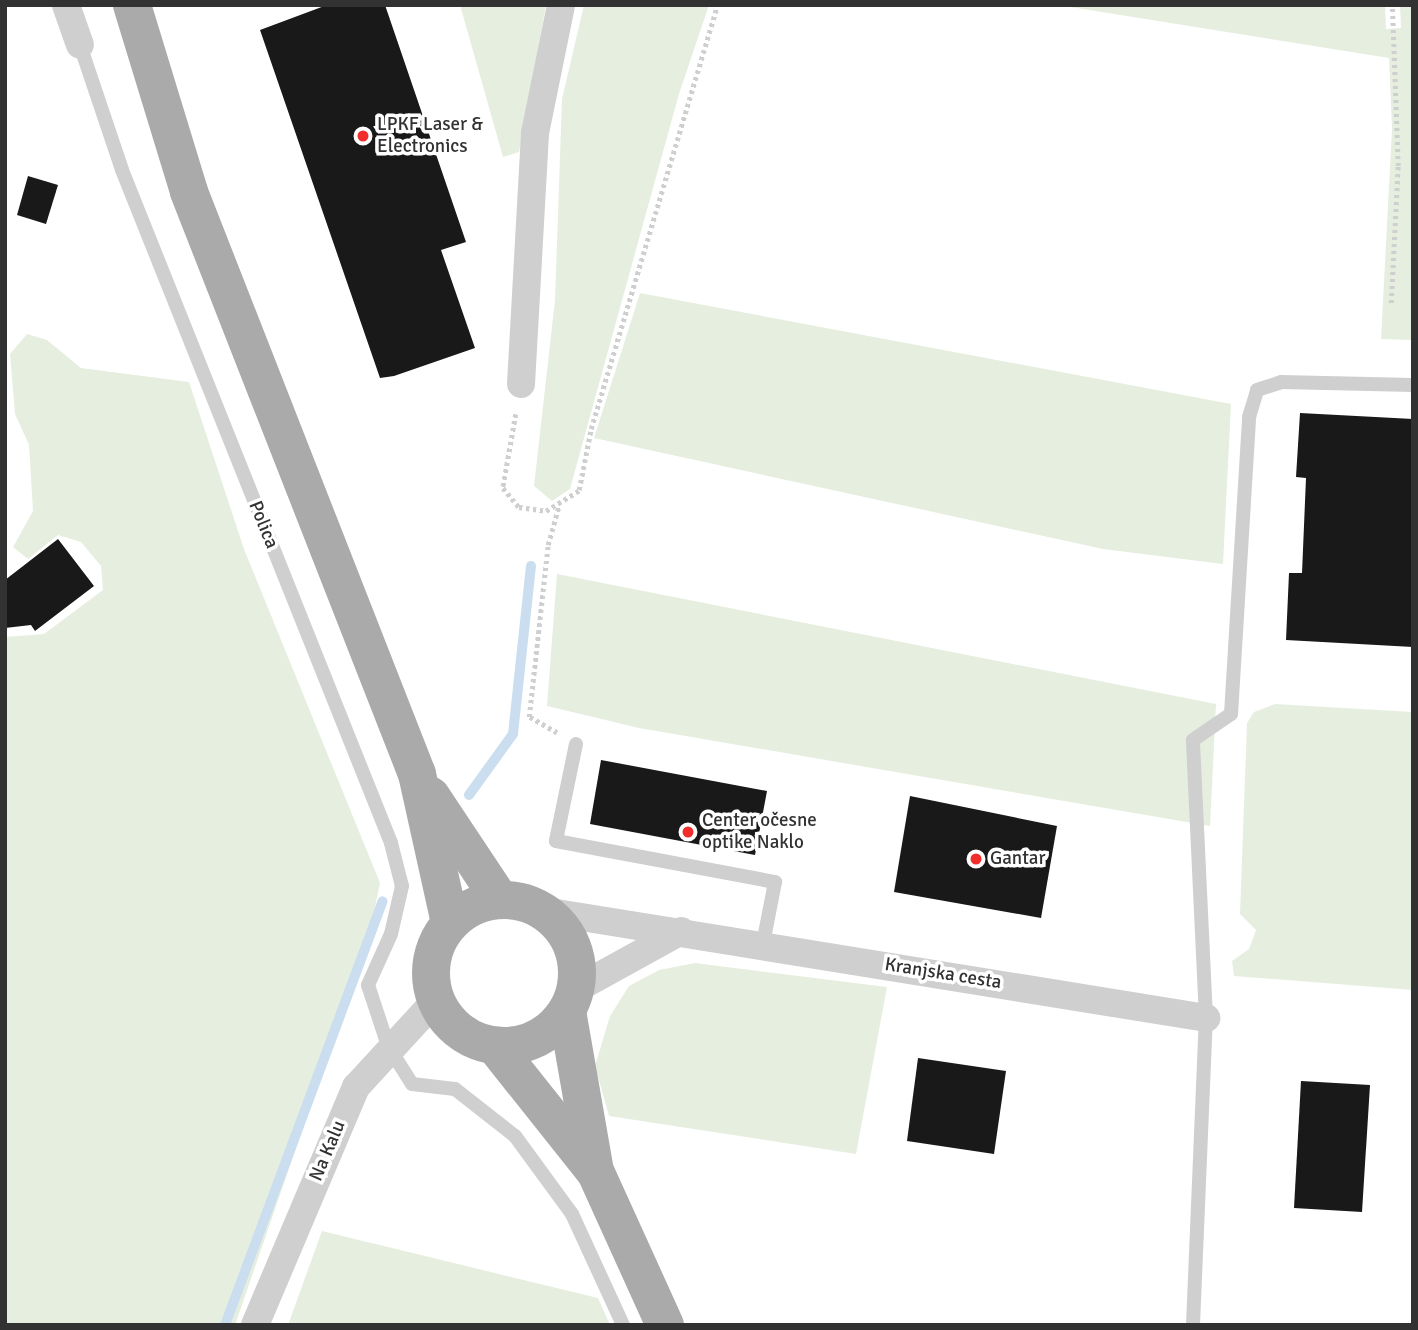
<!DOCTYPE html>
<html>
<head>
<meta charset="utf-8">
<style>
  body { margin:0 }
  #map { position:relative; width:1418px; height:1330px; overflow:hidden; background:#fff; font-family:Signika,sans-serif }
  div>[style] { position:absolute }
  .green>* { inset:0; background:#e6efdf }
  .stream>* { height:10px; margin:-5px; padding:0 5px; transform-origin:5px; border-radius:5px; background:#cbdeef }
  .building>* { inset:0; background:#191919 }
  .path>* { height:4.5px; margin-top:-2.25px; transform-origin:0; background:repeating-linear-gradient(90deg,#cfcfcf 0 3.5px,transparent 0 7px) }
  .service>* { height:14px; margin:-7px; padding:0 7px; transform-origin:7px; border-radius:7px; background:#cfcfcf }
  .minor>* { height:28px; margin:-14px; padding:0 14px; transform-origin:14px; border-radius:14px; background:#cfcfcf }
  .primary>* { height:38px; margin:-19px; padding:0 19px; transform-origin:19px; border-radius:19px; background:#aaa }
  .primary>.ring { margin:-19px; padding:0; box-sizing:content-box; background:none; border:38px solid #aaa; border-radius:50% }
  .dots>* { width:19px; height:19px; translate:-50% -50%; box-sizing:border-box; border:4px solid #fff; border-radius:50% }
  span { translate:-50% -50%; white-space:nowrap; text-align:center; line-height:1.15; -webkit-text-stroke:7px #fff; paint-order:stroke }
  .poi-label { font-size:19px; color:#323232 }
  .left { translate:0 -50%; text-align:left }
  .street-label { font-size:19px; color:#323232 }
  .frame { position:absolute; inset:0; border:7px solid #323232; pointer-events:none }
</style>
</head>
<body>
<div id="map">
  <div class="green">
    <i style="clip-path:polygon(460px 5px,546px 5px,519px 152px,503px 157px)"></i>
    <i style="clip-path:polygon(584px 5px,709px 5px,679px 94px,570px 489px,552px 501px,534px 486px,555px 300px,562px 99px)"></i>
    <i style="clip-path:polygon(1058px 5px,1385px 5px,1386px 29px,1401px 28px,1400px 5px,1413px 5px,1413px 340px,1381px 339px,1392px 129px,1389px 58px)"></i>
    <i style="clip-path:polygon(640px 293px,1231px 404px,1223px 564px,1103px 549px,594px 438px)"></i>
    <i style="clip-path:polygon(27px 334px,47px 340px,81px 368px,189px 382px,244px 549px,380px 883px,368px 940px,235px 1325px,5px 1325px,5px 637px,44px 634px,103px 590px,101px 566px,81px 542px,58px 535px,28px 559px,13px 547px,33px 511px,29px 445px,15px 414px,10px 354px)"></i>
    <i style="clip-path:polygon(557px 574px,1216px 704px,1210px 826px,639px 728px,547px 706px)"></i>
    <i style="clip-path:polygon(1275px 704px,1413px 712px,1413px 990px,1234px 976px,1232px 961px,1249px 949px,1256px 930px,1240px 914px,1247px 723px,1254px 712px)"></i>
    <i style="clip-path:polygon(695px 963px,887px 987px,856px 1154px,609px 1116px,595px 1066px,610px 1016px,629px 986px,659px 970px)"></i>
    <i style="clip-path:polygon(322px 1231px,598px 1298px,610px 1325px,288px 1325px)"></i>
  </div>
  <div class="stream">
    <i style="left:469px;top:795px;width:75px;rotate:-54.2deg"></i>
    <i style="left:513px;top:734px;width:169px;rotate:-83.9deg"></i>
    <i style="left:225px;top:1325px;width:452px;rotate:-69.6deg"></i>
  </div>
  <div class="building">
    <i style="clip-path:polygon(327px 5px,385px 5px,466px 242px,441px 250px,475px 348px,394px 376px,380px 378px,260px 30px)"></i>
    <i style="clip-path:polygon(28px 176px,58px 185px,46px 224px,17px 215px)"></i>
    <i style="clip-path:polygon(1300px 413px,1413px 419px,1413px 647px,1286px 640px,1289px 573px,1302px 573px,1306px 478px,1296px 477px)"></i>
    <i style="clip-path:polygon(58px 539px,94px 586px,35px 631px,31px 625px,5px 628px,5px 580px)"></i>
    <i style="clip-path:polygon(601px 760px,767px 791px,755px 855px,590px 824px)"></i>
    <i style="clip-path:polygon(910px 796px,1057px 826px,1041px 918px,894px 892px)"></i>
    <i style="clip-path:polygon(918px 1058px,1006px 1071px,994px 1154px,907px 1141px)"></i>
    <i style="clip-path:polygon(1301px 1081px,1370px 1085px,1362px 1212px,1294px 1208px)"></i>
  </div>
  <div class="path">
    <i style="left:1391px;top:303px;width:137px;rotate:-87.1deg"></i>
    <i style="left:1398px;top:166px;width:161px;rotate:-92.1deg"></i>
    <i style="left:516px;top:414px;width:75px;rotate:100deg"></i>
    <i style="left:503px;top:488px;width:25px;rotate:50deg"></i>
    <i style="left:519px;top:507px;width:27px;rotate:8deg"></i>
    <i style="left:546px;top:511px;width:39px;rotate:-32deg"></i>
    <i style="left:579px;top:490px;width:62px;rotate:-78.9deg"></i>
    <i style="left:591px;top:429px;width:442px;rotate:-73.4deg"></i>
    <i style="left:557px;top:733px;width:32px;rotate:-150deg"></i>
    <i style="left:529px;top:717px;width:173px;rotate:-83.7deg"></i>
    <i style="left:548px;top:545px;width:41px;rotate:-74.6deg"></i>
  </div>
  <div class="service">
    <i style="left:80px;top:45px;width:132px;rotate:71.4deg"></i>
    <i style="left:122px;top:170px;width:725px;rotate:68.21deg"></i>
    <i style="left:391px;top:843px;width:44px;rotate:75.7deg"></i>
    <i style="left:402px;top:886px;width:49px;rotate:102.9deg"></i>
    <i style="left:391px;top:934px;width:56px;rotate:114.3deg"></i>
    <i style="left:368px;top:985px;width:64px;rotate:71.8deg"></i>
    <i style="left:388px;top:1046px;width:45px;rotate:57.7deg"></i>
    <i style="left:412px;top:1084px;width:43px;rotate:6.6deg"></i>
    <i style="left:455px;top:1089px;width:76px;rotate:38.1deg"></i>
    <i style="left:515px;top:1136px;width:97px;rotate:53.8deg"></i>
    <i style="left:572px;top:1214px;width:122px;rotate:65.3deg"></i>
    <i style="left:576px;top:744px;width:99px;rotate:101.7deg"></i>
    <i style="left:556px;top:841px;width:223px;rotate:10.6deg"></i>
    <i style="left:775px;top:882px;width:63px;rotate:101deg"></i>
    <i style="left:1193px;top:1325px;width:307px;rotate:-87.6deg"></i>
    <i style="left:1206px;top:1018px;width:278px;rotate:-92.7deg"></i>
    <i style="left:1193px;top:740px;width:46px;rotate:-34.4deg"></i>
    <i style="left:1231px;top:714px;width:298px;rotate:-86.5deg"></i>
    <i style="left:1249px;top:417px;width:28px;rotate:-73deg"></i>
    <i style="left:1257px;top:390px;width:25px;rotate:-18deg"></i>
    <i style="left:1281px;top:382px;width:132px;rotate:1.3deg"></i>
  </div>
  <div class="minor">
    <i style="left:66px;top:5px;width:42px;rotate:70.7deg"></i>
    <i style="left:521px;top:384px;width:251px;rotate:-86.8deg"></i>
    <i style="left:535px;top:133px;width:131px;rotate:-78.5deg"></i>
    <i style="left:544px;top:911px;width:671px;rotate:9.18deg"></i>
    <i style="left:576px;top:989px;width:120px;rotate:-28.9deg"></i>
    <i style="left:255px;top:1325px;width:259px;rotate:-67deg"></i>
    <i style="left:356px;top:1087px;width:118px;rotate:-47.4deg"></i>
  </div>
  <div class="primary">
    <i style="left:132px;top:5px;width:195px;rotate:73deg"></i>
    <i style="left:189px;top:192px;width:625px;rotate:68.61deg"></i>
    <i style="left:417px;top:774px;width:153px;rotate:77.5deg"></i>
    <i style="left:431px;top:796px;width:125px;rotate:56.4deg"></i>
    <i class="ring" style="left:431px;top:900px;width:108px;height:108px"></i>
    <i style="left:567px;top:1011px;width:156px;rotate:80.1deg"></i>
    <i style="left:495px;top:1046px;width:162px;rotate:51.5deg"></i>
    <i style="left:596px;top:1173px;width:167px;rotate:65.6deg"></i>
  </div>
  <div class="dots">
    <i style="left:363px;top:136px;background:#f12e2c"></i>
    <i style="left:688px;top:832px;background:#f12e2c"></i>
    <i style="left:976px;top:859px;background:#f12e2c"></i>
  </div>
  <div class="poi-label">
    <span class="left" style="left:377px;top:136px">LPKF Laser &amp;<br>Electronics</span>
    <span class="left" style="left:702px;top:832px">Center očesne<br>optike Naklo</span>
    <span class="left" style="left:990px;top:859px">Gantar</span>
  </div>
  <div class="street-label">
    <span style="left:263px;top:525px;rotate:68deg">Polica</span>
    <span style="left:943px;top:974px;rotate:9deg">Kranjska cesta</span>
    <span style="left:328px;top:1151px;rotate:-67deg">Na Kalu</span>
  </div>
  <div class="frame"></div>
</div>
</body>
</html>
